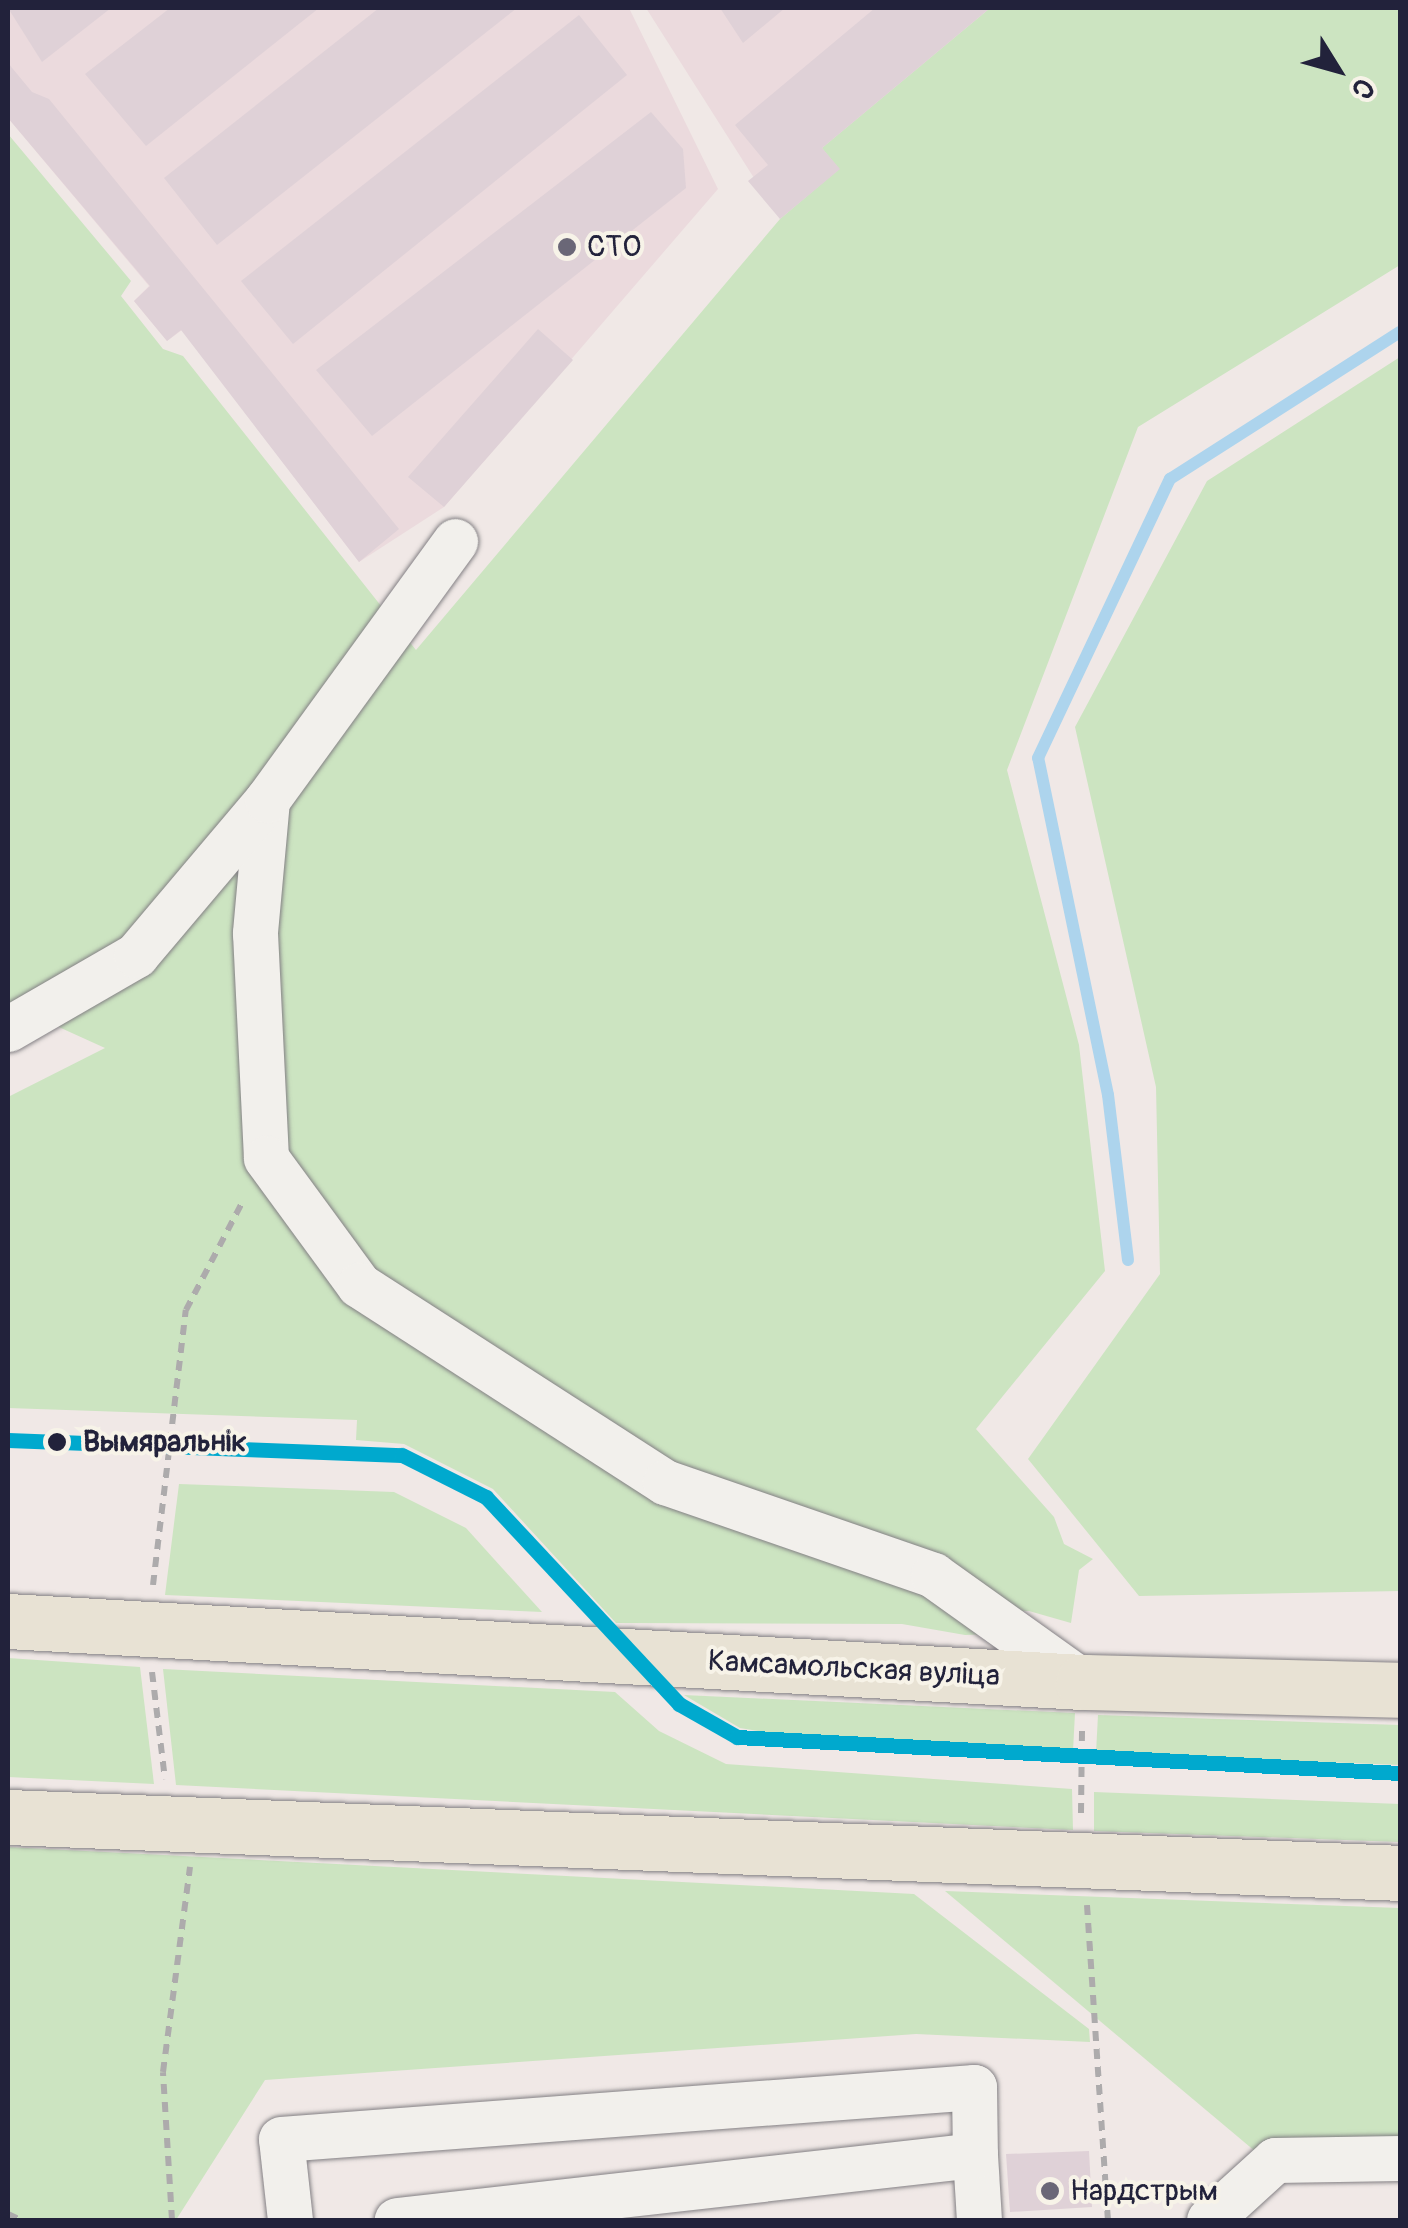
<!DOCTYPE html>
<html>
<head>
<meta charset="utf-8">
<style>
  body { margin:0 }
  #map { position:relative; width:1408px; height:2228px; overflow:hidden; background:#f0e8e6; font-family:Pangolin,sans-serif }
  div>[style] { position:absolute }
  .built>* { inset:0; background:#ebdadd }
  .green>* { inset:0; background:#cce4c1 }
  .stream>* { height:12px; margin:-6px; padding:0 6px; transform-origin:6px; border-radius:6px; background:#add4ed }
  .building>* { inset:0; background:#dfd1d7 }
  .path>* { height:6px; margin-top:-3px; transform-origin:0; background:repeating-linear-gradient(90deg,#adabac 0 10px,transparent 0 18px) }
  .roads { filter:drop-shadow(0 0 2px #838084) drop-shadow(0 0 2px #838084) }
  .minor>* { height:45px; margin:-22.5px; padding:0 22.5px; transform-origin:22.5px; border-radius:22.5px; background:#f2f0ec }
  .major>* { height:55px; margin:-27.5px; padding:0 27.5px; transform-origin:27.5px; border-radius:27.5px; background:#e8e2d4 }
  .tram-1>* { height:15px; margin:-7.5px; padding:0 7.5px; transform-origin:7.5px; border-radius:7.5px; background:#00a9ce }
  .dots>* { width:28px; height:28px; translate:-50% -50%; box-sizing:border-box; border:5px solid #f7f3e8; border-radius:50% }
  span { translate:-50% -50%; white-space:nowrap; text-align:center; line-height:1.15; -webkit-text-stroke:8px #f7f3e8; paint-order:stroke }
  .poi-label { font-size:30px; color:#22223b }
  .left { translate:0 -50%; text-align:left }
  .stop-label { font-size:30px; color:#22223b; font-weight:700 }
  .street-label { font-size:30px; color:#22223b }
  .frame { position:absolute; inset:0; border:10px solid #22223b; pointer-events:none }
  .north { position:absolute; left:1288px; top:20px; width:100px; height:100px; -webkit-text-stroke:8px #f7f3e8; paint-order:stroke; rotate:127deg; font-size:28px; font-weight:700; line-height:40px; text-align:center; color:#22223b }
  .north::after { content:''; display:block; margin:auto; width:35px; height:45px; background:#22223b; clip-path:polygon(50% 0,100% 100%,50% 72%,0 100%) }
</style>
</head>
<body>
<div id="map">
  <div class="built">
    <i style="clip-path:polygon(8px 8px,629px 8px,718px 189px,444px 507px,359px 562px,182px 330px,167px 341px,134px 301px,149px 286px,8px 118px)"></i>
    <i style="clip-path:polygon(646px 8px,990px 8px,823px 148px,840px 169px,780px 219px)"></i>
  </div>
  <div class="green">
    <i style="clip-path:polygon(990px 8px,1400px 8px,1400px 265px,1138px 427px,1007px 770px,1079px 1045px,1105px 1271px,976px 1429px,1054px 1517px,1064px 1544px,1093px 1559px,1079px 1570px,1071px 1623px,1029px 1611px,982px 1612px,992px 1634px,965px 1635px,902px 1624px,616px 1623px,493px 1489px,404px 1444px,356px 1440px,357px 1420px,8px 1408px,8px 1097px,105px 1048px,8px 1004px,8px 134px,131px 281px,121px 296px,163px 349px,183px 356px,416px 650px,780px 219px,839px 169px,822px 148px)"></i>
    <i style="clip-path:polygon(1400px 357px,1400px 1591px,1139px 1596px,1028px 1459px,1160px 1274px,1156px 1087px,1075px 727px,1207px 481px)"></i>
    <i style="clip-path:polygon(179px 1484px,394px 1492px,466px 1528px,542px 1612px,165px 1595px)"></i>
    <i style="clip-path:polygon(8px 1658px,140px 1667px,154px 1784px,8px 1777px)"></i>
    <i style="clip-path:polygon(163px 1669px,615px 1692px,659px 1731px,726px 1764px,1072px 1789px,1073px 1830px,176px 1785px)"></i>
    <i style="clip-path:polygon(684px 1695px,1075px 1713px,1073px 1751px,800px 1738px,740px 1728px)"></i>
    <i style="clip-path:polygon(1098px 1715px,1400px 1725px,1400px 1765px,1096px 1753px)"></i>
    <i style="clip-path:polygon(1094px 1792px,1400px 1804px,1400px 1842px,1094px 1831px)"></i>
    <i style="clip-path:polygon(8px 1847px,914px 1894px,1089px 2029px,1090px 2042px,916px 2034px,265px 2080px,176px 2220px,8px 2220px)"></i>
    <i style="clip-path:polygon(945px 1891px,1400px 1908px,1400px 2138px,1256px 2152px)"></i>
  </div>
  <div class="stream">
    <i style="left:1128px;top:1260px;width:166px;rotate:-96.9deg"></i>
    <i style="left:1108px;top:1095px;width:344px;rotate:-101.7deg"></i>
    <i style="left:1038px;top:758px;width:309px;rotate:-64.7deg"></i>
    <i style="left:1170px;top:479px;width:273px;rotate:-32.6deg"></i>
  </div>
  <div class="building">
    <i style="clip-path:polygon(8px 8px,111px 8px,42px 62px)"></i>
    <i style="clip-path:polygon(170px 8px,319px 8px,146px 146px,85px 74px)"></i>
    <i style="clip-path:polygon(379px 8px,517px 8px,217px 245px,164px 178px)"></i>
    <i style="clip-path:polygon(720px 8px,785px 8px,743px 43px)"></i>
    <i style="clip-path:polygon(875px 8px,990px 8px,822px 148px,840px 169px,780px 219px,748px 181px,768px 165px,735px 125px)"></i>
    <i style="clip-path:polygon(579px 15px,627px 75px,293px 344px,241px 281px)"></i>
    <i style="clip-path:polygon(8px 63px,32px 92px,49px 99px,399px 529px,359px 562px,181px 330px,167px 341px,134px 301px,150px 286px,8px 118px)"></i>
    <i style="clip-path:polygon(651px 112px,683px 149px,686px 188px,372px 436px,316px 370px)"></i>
    <i style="clip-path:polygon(538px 329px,573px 360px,444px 507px,408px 477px)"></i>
    <i style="clip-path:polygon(1089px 2151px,1092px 2207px,1010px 2212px,1006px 2154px)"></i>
  </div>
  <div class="path">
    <i style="left:153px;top:1585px;width:277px;rotate:-83.2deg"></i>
    <i style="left:186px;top:1310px;width:125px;rotate:-62.4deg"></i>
    <i style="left:152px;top:1672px;width:108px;rotate:83.1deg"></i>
    <i style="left:1081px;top:1813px;width:87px;rotate:-89.3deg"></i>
    <i style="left:1087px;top:1905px;width:316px;rotate:86.2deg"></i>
    <i style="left:8px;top:2214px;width:14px;rotate:25deg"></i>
    <i style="left:172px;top:2220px;width:148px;rotate:-93.5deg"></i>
    <i style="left:163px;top:2072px;width:207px;rotate:-82.5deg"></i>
  </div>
  <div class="roads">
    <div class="minor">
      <i style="left:267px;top:800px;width:134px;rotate:95.2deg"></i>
      <i style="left:255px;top:933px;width:225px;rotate:87.2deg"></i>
      <i style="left:266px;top:1158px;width:157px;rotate:53.8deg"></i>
      <i style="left:359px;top:1285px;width:364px;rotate:32.8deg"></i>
      <i style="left:665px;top:1482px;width:284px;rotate:19.1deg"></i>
      <i style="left:933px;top:1575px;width:184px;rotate:35.5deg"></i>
      <i style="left:8px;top:1029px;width:148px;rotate:-30deg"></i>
      <i style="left:136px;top:955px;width:203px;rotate:-49.8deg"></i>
      <i style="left:267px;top:800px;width:320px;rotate:-54deg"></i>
      <i style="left:975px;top:2155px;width:65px;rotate:86.5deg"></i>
      <i style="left:290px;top:2220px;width:81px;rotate:-96.3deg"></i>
      <i style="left:281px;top:2139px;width:695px;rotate:-4.29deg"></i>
      <i style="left:974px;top:2087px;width:68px;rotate:89.2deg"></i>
      <i style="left:975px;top:2155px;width:582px;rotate:173.58deg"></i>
      <i style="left:1209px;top:2220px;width:89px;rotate:-42.3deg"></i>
      <i style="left:1275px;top:2160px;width:125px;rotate:-0.9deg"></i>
    </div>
    <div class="major">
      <i style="left:8px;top:1621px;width:1077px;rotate:3.25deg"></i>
      <i style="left:1083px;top:1682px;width:317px;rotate:1.4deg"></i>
      <i style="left:8px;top:1817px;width:1393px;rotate:2.3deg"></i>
    </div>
  </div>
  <div class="tram-1">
    <i style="left:8px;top:1440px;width:394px;rotate:2.2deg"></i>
    <i style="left:402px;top:1455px;width:94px;rotate:26.6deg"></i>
    <i style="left:486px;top:1497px;width:283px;rotate:47deg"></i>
    <i style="left:679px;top:1704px;width:67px;rotate:29.6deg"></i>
    <i style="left:737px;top:1737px;width:664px;rotate:3.11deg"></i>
  </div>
  <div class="dots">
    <i style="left:567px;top:247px;background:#6a6777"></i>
    <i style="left:57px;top:1442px;background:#22223b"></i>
    <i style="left:1050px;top:2191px;background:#6a6777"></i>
  </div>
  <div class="poi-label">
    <span class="left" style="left:587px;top:247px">СТО</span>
    <span class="left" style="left:1070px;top:2191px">Нардстрым</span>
  </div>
  <div class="stop-label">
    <span class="left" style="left:83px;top:1442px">Вымяральнік</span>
  </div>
  <div class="street-label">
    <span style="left:854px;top:1669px;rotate:3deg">Камсамольская вуліца</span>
  </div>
  <div class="frame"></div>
  <div class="north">С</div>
</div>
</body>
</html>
